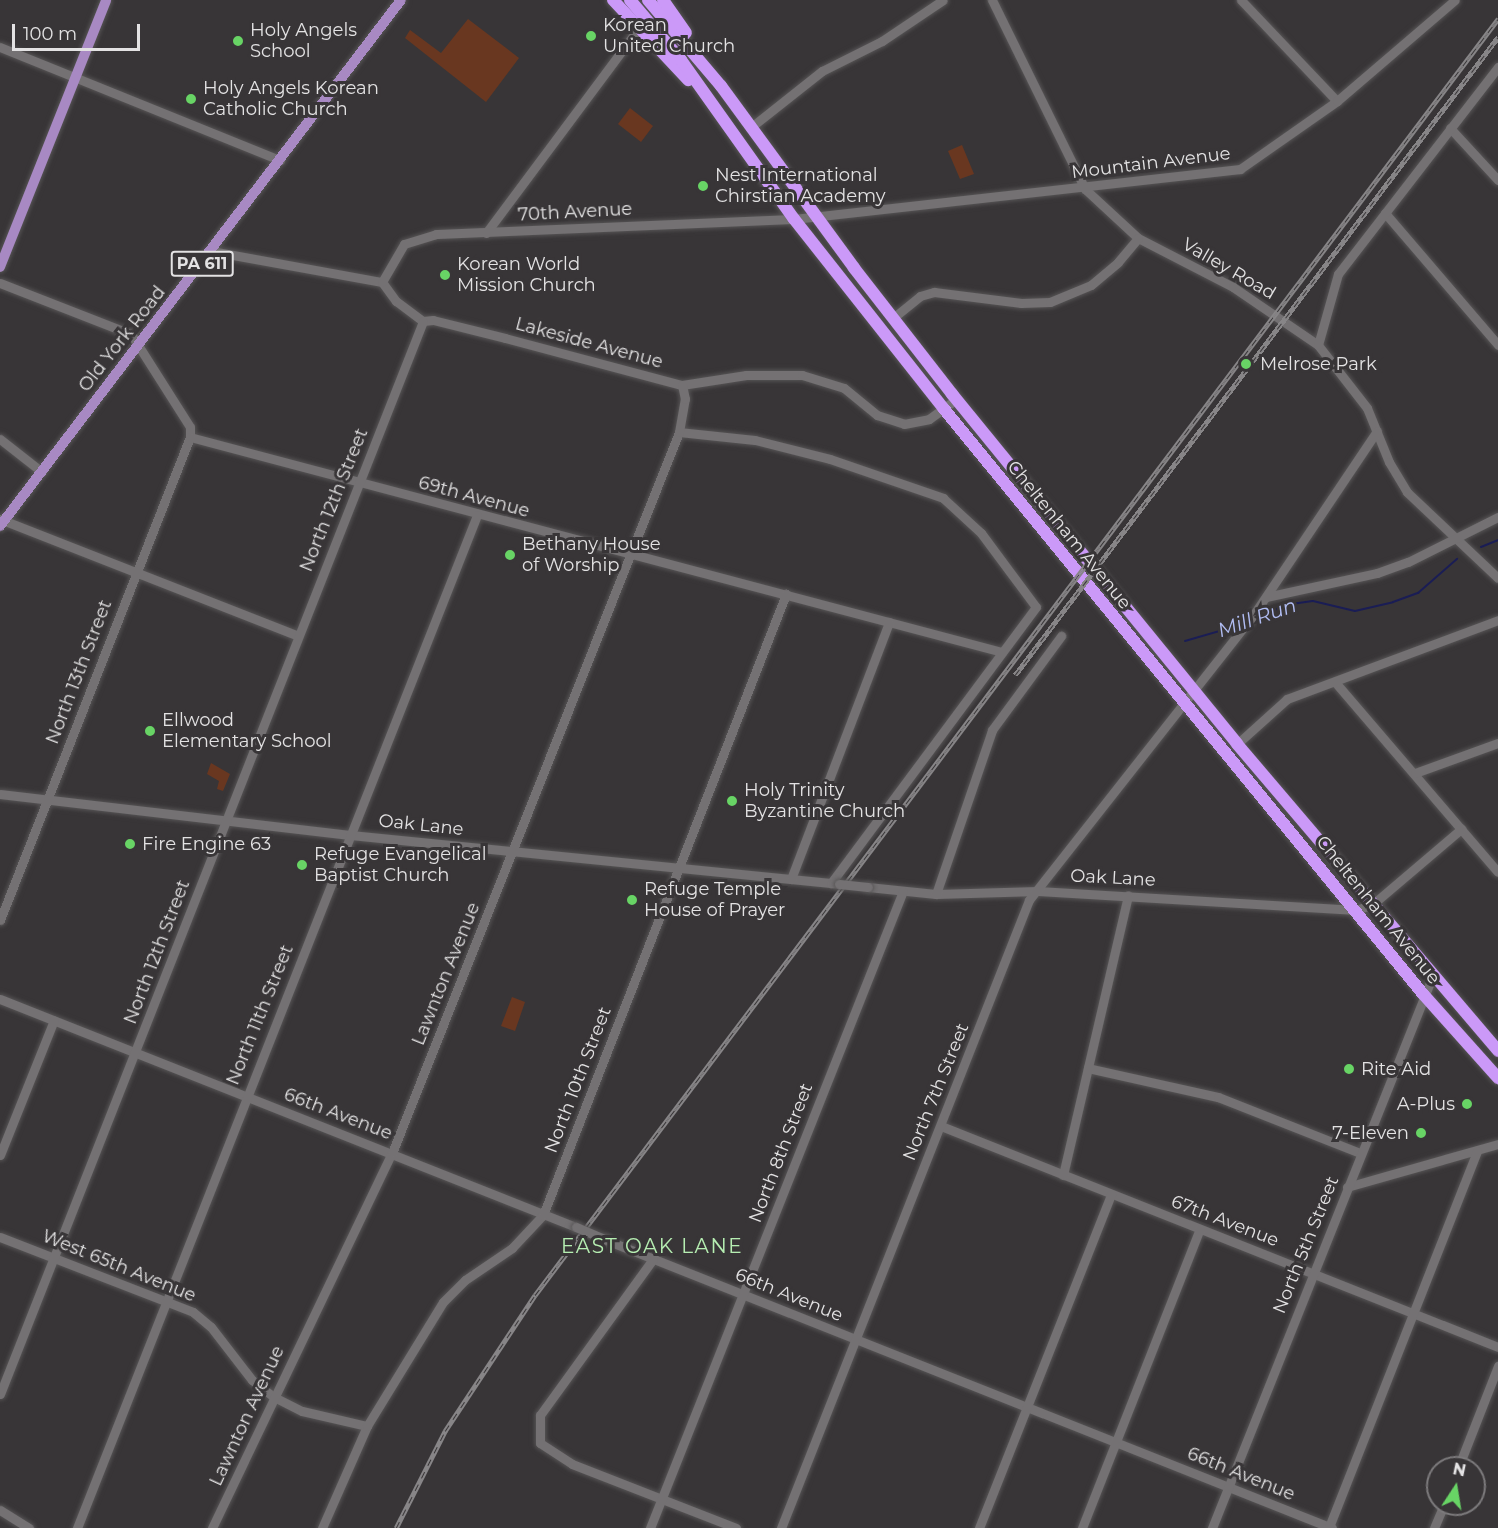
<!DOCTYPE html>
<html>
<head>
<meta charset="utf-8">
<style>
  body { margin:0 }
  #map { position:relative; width:1498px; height:1528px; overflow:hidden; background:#383537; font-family:Montserrat,sans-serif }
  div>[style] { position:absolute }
  .green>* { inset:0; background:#693720 }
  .stream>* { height:2px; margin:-1px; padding:0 1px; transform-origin:1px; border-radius:1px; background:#1a1d55 }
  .roads { filter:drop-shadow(0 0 2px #565455) drop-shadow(0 0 2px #565455) }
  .minor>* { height:9px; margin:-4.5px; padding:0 4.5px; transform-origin:4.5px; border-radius:4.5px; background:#747173 }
  .major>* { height:10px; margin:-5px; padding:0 5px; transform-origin:5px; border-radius:5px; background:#a889c3 }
  .highway>* { height:12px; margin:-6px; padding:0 6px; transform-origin:6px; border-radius:6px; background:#cb99f8 }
  .rail>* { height:4.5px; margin-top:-2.25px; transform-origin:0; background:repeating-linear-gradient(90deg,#383537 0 7px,#878587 0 14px); box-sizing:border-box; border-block:2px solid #878587 }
  .bridges { filter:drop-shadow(0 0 2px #565455) drop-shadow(0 0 2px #565455) }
  .minor-bridge>* { height:9px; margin:-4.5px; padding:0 4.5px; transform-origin:4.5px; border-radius:4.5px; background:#747173 }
  .dots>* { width:16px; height:16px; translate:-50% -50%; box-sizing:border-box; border:3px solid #383537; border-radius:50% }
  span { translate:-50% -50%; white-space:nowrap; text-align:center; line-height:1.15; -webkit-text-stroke:6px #383537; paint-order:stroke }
  .shield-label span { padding:2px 4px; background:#383537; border:2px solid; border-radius:4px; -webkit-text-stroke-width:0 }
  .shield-label { font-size:16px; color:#e3e2e3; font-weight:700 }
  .poi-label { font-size:18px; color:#e3e2e3 }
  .left { translate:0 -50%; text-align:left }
  .right { translate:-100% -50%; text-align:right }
  .street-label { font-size:18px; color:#e3e2e3 }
  .water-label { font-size:20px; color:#b1bdf3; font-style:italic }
  .neighbourhood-label { font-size:20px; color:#b6eeb2; letter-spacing:1.5px }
  .north { position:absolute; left:1426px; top:1456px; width:60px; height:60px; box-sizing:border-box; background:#383537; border:2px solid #7c7a7c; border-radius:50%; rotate:12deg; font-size:16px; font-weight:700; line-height:24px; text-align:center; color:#e3e2e3 }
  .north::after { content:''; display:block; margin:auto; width:21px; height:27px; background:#68d465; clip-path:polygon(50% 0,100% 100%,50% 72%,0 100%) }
  .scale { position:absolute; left:12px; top:24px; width:128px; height:27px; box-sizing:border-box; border:3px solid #e3e2e3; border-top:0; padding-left:8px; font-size:18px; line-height:21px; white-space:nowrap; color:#e3e2e3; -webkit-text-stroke:4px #383537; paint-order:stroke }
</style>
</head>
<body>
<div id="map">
  <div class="green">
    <i style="clip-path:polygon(468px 19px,519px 58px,486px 102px,405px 38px,410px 30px,441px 53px)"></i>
    <i style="clip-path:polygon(630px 108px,653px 126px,641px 142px,618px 124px)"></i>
    <i style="clip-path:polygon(962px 145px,974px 174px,960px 179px,948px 151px)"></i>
    <i style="clip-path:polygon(211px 763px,230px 774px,223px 791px,217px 789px,219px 781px,207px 774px)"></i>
    <i style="clip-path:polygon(512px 997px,525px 1002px,515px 1031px,501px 1026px)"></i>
  </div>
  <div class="stream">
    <i style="left:1481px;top:547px;width:18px;rotate:-22deg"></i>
    <i style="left:1254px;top:621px;width:34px;rotate:-28deg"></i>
    <i style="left:1284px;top:605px;width:29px;rotate:-8deg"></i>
    <i style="left:1313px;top:601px;width:43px;rotate:13.4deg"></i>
    <i style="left:1355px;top:611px;width:39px;rotate:-13deg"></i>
    <i style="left:1393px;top:602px;width:27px;rotate:-20deg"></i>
    <i style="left:1418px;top:593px;width:52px;rotate:-41.1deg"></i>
    <i style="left:1185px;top:641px;width:57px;rotate:-16.2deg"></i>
  </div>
  <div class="roads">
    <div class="minor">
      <i style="left:992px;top:0;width:211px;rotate:63.8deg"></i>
      <i style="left:1085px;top:189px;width:72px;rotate:42.8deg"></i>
      <i style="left:1138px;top:238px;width:107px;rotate:27.3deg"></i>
      <i style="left:1233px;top:287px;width:103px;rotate:34.3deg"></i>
      <i style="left:1318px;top:345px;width:80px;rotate:52.1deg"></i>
      <i style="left:1367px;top:408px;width:58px;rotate:67.8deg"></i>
      <i style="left:1389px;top:462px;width:35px;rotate:59deg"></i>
      <i style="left:1407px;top:492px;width:125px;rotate:43.4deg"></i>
      <i style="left:1241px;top:0;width:139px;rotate:46.5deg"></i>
      <i style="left:0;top:47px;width:302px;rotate:22deg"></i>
      <i style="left:750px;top:128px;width:92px;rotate:-38.4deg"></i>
      <i style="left:822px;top:71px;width:67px;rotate:-26.6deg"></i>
      <i style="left:882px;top:41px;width:73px;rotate:-33.9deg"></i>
      <i style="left:1450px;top:128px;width:71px;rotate:47.3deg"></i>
      <i style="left:1385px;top:213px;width:174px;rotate:49.4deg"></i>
      <i style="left:486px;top:233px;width:256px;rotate:-53.3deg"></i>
      <i style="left:211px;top:251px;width:174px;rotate:10.3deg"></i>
      <i style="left:382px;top:282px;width:24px;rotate:54deg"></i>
      <i style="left:396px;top:301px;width:34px;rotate:37deg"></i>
      <i style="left:423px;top:321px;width:10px;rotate:-6deg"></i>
      <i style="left:433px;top:320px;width:74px;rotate:14deg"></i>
      <i style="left:505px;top:338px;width:183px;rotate:14.9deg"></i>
      <i style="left:682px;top:385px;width:65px;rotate:-8.9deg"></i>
      <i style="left:746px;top:375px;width:56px"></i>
      <i style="left:802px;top:375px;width:44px;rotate:17.2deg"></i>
      <i style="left:844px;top:388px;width:43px;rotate:39.3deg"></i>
      <i style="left:877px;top:415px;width:28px;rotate:18deg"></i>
      <i style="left:904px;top:424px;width:25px;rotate:-11deg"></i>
      <i style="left:929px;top:419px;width:34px;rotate:-36deg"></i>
      <i style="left:382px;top:282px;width:44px;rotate:-59.9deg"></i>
      <i style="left:404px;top:244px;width:34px;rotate:-17deg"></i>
      <i style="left:436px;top:234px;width:358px;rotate:-2.4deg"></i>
      <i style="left:794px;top:219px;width:449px;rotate:-6.4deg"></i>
      <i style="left:1240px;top:169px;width:118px;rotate:-35deg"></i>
      <i style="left:1337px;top:101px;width:155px;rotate:-40.6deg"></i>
      <i style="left:0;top:283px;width:141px;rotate:21.3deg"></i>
      <i style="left:131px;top:334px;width:110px;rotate:57.6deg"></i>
      <i style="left:190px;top:427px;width:10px;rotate:90deg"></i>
      <i style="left:190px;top:437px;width:840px;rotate:14.83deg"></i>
      <i style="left:893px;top:318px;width:35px;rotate:-39deg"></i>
      <i style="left:920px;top:296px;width:15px;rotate:-16deg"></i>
      <i style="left:934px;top:292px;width:88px;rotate:7.2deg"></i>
      <i style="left:1021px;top:303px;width:29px;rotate:-2deg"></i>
      <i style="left:1050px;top:302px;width:44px;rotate:-22.5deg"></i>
      <i style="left:1091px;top:285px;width:35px;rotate:-40deg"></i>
      <i style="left:1118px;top:262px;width:31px;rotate:-50deg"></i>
      <i style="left:1318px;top:345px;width:74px;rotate:-74.3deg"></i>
      <i style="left:1338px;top:274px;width:262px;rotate:-52.3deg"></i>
      <i style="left:679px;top:432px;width:76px;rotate:6deg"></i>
      <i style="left:755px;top:440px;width:77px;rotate:14.2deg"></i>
      <i style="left:830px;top:459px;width:120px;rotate:19deg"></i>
      <i style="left:943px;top:498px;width:52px;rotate:42.6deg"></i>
      <i style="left:981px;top:533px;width:92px;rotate:53.4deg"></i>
      <i style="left:1036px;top:607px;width:344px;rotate:126.6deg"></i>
      <i style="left:0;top:439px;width:53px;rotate:38.2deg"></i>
      <i style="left:0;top:519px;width:320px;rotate:21.4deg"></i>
      <i style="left:1266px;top:597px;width:114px;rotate:-12.2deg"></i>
      <i style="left:1377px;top:573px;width:33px;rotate:-20deg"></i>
      <i style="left:1408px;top:562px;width:101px;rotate:-26.6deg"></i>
      <i style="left:1335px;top:682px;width:250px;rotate:49.4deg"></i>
      <i style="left:1237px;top:744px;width:67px;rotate:-42deg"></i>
      <i style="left:1287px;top:699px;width:225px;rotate:-20.5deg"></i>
      <i style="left:1415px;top:773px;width:88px;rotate:-19.9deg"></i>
      <i style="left:0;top:794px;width:352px;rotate:6.7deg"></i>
      <i style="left:350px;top:835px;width:491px;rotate:5.7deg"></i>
      <i style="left:791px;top:879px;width:275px;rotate:-69.1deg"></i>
      <i style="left:868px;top:887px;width:68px;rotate:5.9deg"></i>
      <i style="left:936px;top:894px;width:102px;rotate:-1.7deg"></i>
      <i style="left:1038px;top:891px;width:319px;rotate:3.4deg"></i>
      <i style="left:1356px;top:910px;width:18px;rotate:-19deg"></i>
      <i style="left:1373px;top:904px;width:116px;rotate:-40.4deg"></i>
      <i style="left:936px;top:894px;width:173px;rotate:-71.1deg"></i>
      <i style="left:992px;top:730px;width:117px;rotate:-53.7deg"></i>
      <i style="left:0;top:920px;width:519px;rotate:-68.53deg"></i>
      <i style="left:0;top:999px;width:619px;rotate:21.6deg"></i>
      <i style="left:1088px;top:1068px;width:133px;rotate:12.6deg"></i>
      <i style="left:1218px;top:1097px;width:153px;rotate:21.5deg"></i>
      <i style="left:941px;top:1126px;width:599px;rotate:21.64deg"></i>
      <i style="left:0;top:1155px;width:145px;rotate:-68.2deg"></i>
      <i style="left:1063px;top:1175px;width:287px;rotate:-76.9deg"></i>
      <i style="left:1347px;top:1187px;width:157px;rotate:-15.9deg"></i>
      <i style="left:0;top:1237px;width:207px;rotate:21.2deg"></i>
      <i style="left:193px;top:1312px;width:23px;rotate:40deg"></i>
      <i style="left:211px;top:1327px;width:67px;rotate:52.3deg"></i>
      <i style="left:252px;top:1380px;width:28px;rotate:38deg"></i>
      <i style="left:274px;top:1397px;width:31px;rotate:27deg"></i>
      <i style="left:302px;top:1411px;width:67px;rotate:13deg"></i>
      <i style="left:606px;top:1240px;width:781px;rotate:21.64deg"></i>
      <i style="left:653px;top:1259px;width:193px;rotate:125.9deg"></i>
      <i style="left:540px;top:1415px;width:28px;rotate:90deg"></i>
      <i style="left:540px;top:1443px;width:38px;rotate:33deg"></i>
      <i style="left:572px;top:1464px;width:176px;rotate:21.3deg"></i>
      <i style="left:0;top:1394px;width:1153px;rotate:-68.48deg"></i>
      <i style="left:1458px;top:1468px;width:110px;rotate:-68.6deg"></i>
      <i style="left:0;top:1510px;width:34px;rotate:32deg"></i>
      <i style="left:1329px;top:1527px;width:404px;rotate:-68.5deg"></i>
      <i style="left:77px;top:1528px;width:1089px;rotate:-68.45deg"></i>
      <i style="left:212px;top:1528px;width:416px;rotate:-64.4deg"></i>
      <i style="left:392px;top:1153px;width:776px;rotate:-68.29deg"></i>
      <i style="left:679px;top:432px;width:34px;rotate:-80deg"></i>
      <i style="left:685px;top:399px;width:14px;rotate:-102deg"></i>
      <i style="left:322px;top:1528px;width:111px;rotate:-66.2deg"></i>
      <i style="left:367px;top:1426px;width:145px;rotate:-58.5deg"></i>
      <i style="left:443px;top:1302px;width:31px;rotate:-45deg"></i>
      <i style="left:465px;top:1280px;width:57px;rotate:-34.2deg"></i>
      <i style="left:512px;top:1248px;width:45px;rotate:-46.8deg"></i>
      <i style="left:543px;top:1215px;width:667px;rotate:-68.63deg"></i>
      <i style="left:650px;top:1528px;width:685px;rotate:-68.34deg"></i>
      <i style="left:781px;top:1528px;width:675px;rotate:-68.45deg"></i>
      <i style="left:1029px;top:900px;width:360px;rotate:-51.8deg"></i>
      <i style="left:1252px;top:617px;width:224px;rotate:-56.1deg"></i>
      <i style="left:979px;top:1528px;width:359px;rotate:-68.4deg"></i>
      <i style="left:1082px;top:1528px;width:321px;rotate:-68.5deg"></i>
      <i style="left:1212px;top:1528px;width:596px;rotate:-68.22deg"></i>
      <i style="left:1434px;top:1528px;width:26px;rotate:-67deg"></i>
    </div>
    <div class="major">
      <i style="left:0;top:267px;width:287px;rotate:-68.3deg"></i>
      <i style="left:0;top:526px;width:661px;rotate:-52.68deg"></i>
    </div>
    <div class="highway">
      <i style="left:613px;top:0;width:110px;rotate:46.8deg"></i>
      <i style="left:630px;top:0;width:79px;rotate:49.6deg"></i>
      <i style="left:681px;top:60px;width:195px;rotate:54.6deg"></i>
      <i style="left:794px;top:219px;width:242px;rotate:51.7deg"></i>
      <i style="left:944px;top:409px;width:756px;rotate:50.69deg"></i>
      <i style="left:1423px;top:994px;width:113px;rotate:48.2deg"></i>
      <i style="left:648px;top:0;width:113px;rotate:49.7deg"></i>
      <i style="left:721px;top:86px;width:225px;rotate:53.8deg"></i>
      <i style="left:854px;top:268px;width:160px;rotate:52.1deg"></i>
      <i style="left:952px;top:394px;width:451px;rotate:50.8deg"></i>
      <i style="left:1237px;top:744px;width:403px;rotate:49.6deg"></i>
      <i style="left:663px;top:0;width:40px;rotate:55.1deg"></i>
    </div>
  </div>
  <div class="rail">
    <i style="left:1015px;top:675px;width:800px;rotate:-52.87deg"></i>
    <i style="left:396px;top:1528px;width:109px;rotate:-63.2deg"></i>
    <i style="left:445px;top:1431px;width:163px;rotate:-56.5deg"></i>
    <i style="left:535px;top:1295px;width:1599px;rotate:-52.96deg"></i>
  </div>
  <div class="bridges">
    <div class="minor-bridge">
      <i style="left:839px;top:884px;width:29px;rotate:6deg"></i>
      <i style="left:576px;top:1227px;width:33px;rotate:23deg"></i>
    </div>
  </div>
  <div class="dots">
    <i style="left:591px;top:36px;background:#68d465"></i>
    <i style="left:238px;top:41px;background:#68d465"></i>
    <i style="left:191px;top:99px;background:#68d465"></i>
    <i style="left:703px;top:186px;background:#68d465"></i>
    <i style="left:445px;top:275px;background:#68d465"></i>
    <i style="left:1246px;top:364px;background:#68d465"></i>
    <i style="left:510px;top:555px;background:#68d465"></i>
    <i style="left:150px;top:731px;background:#68d465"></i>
    <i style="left:732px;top:801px;background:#68d465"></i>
    <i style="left:130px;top:844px;background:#68d465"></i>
    <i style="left:302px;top:865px;background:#68d465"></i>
    <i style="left:632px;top:900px;background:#68d465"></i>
    <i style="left:1349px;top:1069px;background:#68d465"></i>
    <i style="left:1467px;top:1104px;background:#68d465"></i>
    <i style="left:1421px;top:1133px;background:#68d465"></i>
  </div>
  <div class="shield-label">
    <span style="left:202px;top:264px">PA 611</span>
  </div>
  <div class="poi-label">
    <span class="left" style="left:603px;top:36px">Korean<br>United Church</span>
    <span class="left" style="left:250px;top:41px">Holy Angels<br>School</span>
    <span class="left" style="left:203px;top:99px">Holy Angels Korean<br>Catholic Church</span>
    <span class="left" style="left:715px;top:186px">Nest International<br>Chirstian Academy</span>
    <span class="left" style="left:457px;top:275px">Korean World<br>Mission Church</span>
    <span class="left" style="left:1260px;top:364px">Melrose Park</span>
    <span class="left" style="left:522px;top:555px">Bethany House<br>of Worship</span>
    <span class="left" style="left:162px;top:731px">Ellwood<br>Elementary School</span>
    <span class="left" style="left:744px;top:801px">Holy Trinity<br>Byzantine Church</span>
    <span class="left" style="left:142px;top:844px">Fire Engine 63</span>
    <span class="left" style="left:314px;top:865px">Refuge Evangelical<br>Baptist Church</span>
    <span class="left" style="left:644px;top:900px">Refuge Temple<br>House of Prayer</span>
    <span class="left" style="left:1361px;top:1069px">Rite Aid</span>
    <span class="right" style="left:1455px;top:1104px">A-Plus</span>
    <span class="right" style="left:1409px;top:1133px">7-Eleven</span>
  </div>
  <div class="street-label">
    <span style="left:1151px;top:163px;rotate:-7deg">Mountain Avenue</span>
    <span style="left:575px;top:212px;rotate:-3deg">70th Avenue</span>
    <span style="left:1229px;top:269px;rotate:30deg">Valley Road</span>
    <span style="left:122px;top:339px;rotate:-52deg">Old York Road</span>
    <span style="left:589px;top:343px;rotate:15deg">Lakeside Avenue</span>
    <span style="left:474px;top:497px;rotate:15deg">69th Avenue</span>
    <span style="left:334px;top:500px;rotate:-68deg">North 12th Street</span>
    <span style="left:1069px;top:535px;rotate:51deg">Cheltenham Avenue</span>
    <span style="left:79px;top:672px;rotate:-69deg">North 13th Street</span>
    <span style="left:421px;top:825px;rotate:6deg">Oak Lane</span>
    <span style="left:1113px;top:878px;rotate:3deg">Oak Lane</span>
    <span style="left:1378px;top:910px;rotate:51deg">Cheltenham Avenue</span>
    <span style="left:157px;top:952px;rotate:-69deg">North 12th Street</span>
    <span style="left:446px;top:974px;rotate:-68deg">Lawnton Avenue</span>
    <span style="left:260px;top:1015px;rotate:-68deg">North 11th Street</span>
    <span style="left:578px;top:1080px;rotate:-69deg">North 10th Street</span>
    <span style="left:936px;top:1092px;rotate:-68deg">North 7th Street</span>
    <span style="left:338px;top:1114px;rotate:21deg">66th Avenue</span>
    <span style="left:781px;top:1153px;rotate:-69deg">North 8th Street</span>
    <span style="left:1225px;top:1221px;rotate:21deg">67th Avenue</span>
    <span style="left:1306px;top:1245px;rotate:-68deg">North 5th Street</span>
    <span style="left:119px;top:1266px;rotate:22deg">West 65th Avenue</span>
    <span style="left:789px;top:1295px;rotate:22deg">66th Avenue</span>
    <span style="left:247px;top:1416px;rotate:-65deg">Lawnton Avenue</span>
    <span style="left:1241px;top:1474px;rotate:22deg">66th Avenue</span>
  </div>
  <div class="water-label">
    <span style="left:1257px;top:618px;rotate:-19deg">Mill Run</span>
  </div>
  <div class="neighbourhood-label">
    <span style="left:652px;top:1246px">EAST OAK LANE</span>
  </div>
  <div class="north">N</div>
  <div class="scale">100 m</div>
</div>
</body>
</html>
